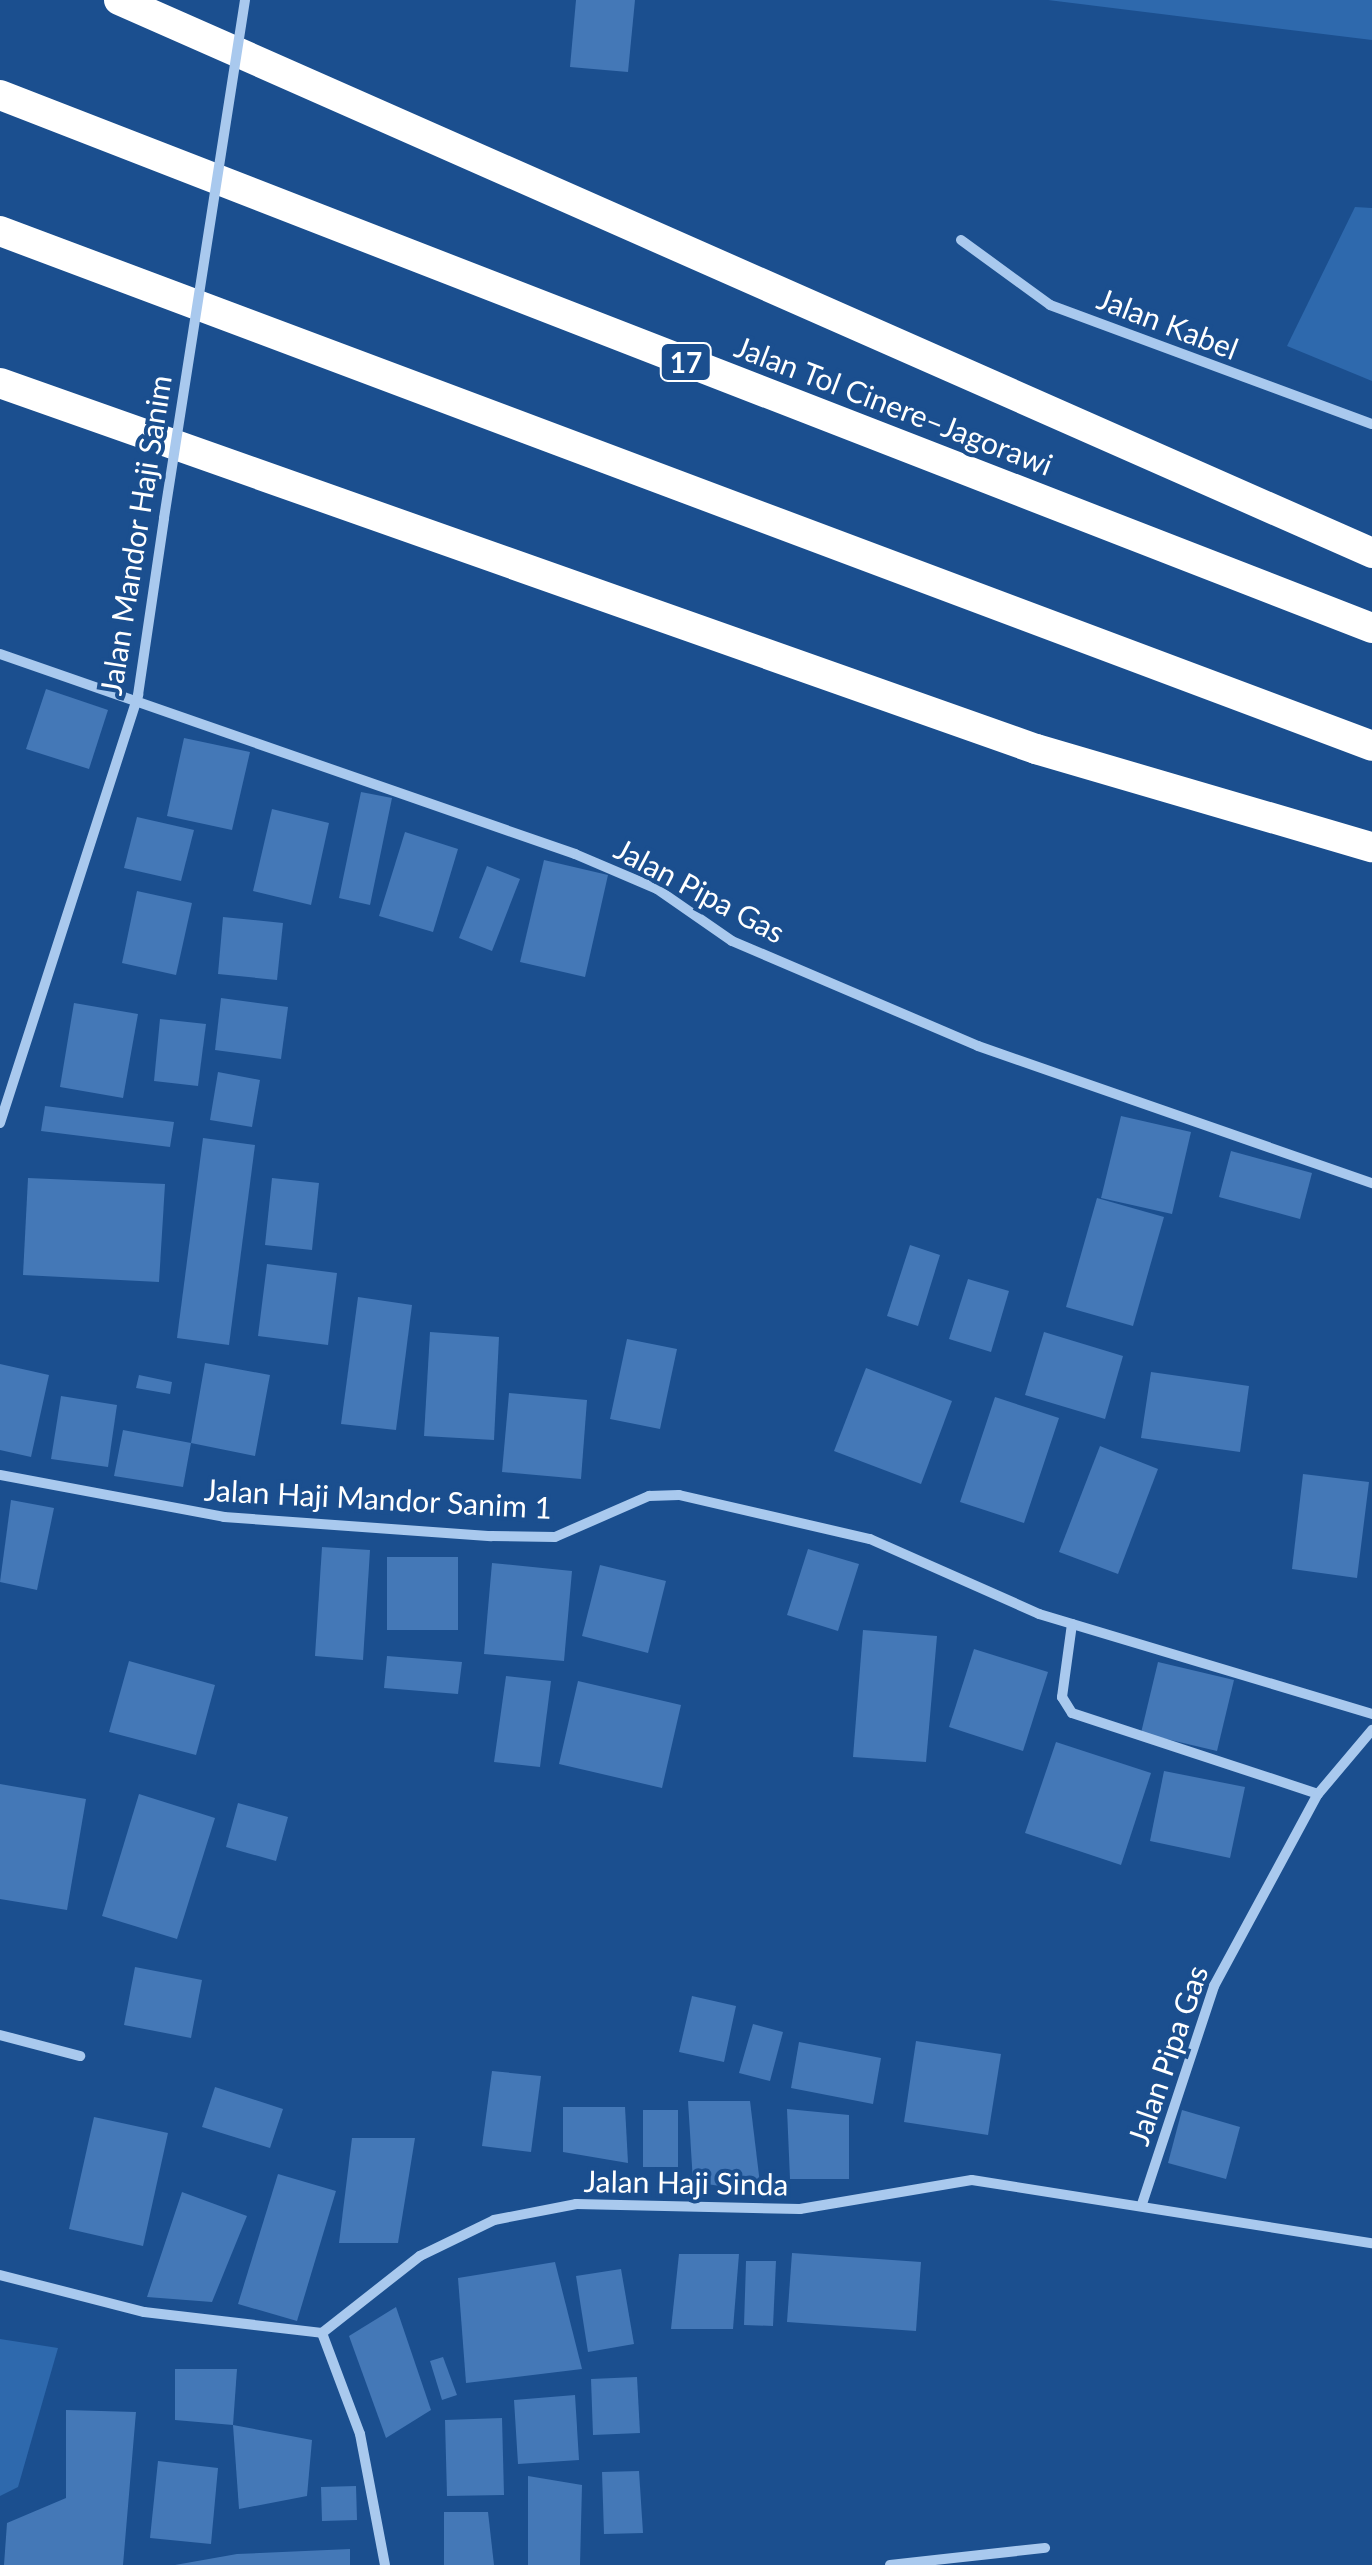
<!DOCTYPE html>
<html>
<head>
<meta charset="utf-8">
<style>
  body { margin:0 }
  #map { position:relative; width:1372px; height:2565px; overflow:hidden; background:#1b4f8f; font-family:Lato,sans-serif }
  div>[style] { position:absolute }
  .green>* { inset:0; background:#2e69ad }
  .building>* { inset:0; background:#4478b7 }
  .minor>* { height:10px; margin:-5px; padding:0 5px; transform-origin:5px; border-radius:5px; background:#a9c9ee }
  .motorway>* { height:30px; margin:-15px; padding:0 15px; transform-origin:15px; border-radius:15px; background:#fff }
  .minor-bridge>* { height:10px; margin:-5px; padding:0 5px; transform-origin:5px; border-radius:5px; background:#a9c9ee }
  span { translate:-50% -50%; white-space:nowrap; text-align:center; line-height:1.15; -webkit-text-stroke:8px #1b4f8f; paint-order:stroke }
  .shield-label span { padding:2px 8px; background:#1b4f8f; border:2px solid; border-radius:8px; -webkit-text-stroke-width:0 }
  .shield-label { font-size:28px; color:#fff; font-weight:700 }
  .street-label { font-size:30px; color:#fff }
</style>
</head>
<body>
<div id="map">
  <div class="green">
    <i style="clip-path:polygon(1048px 0,1372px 0,1372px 40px)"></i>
    <i style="clip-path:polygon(1355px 207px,1372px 208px,1372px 381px,1287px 346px)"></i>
    <i style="clip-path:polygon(0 2339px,58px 2348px,18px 2487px,0 2496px)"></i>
  </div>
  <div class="building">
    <i style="clip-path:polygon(576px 0,635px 0,628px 72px,570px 67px)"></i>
    <i style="clip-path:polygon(46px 689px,108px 710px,89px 769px,26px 749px)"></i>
    <i style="clip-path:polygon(184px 738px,250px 752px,232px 830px,167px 816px)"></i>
    <i style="clip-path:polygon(361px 792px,392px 798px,370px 905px,339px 898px)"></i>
    <i style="clip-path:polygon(272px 809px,329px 823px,311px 905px,253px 891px)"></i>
    <i style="clip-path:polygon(137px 817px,194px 830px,181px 881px,124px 868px)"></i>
    <i style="clip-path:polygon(405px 832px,458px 849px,433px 932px,379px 916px)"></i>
    <i style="clip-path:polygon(544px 860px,608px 875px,585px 977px,520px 962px)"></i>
    <i style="clip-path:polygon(487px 866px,520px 879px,492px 951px,459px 938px)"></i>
    <i style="clip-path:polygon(137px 891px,192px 903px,176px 975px,122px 963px)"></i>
    <i style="clip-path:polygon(223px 917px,283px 923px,277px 980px,218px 974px)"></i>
    <i style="clip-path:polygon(221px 998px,288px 1007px,281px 1059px,215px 1050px)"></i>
    <i style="clip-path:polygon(74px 1003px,138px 1014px,123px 1098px,60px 1087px)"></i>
    <i style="clip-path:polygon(160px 1019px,206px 1024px,198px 1086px,154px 1081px)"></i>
    <i style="clip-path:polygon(218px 1072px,260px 1080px,252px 1127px,210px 1120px)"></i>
    <i style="clip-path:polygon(45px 1106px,174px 1122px,170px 1147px,41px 1131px)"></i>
    <i style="clip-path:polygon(1121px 1116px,1191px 1132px,1172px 1214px,1101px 1198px)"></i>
    <i style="clip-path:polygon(203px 1138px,255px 1145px,229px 1345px,177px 1338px)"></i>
    <i style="clip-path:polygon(1231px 1151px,1312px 1173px,1300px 1219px,1219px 1197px)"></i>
    <i style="clip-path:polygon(28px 1178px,165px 1184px,159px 1282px,23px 1275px)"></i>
    <i style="clip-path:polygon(272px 1178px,319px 1183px,312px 1250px,265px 1245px)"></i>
    <i style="clip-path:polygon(1097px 1198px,1164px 1217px,1133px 1326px,1066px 1307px)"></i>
    <i style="clip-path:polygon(910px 1245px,940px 1255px,918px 1326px,887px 1316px)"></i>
    <i style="clip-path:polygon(267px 1264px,337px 1273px,328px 1345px,258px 1336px)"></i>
    <i style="clip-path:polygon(968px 1279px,1009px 1291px,991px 1352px,949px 1339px)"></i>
    <i style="clip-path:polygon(358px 1297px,412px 1305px,396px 1430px,341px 1424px)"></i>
    <i style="clip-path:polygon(430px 1332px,499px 1337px,494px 1440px,424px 1436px)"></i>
    <i style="clip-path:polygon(1044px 1332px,1123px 1356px,1105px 1419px,1025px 1395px)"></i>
    <i style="clip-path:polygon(627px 1339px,677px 1349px,660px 1429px,610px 1419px)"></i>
    <i style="clip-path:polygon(205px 1363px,270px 1375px,255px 1456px,191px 1443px,183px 1487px,114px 1476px,123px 1430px,191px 1443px)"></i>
    <i style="clip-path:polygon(0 1364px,49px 1375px,31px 1457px,0 1450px)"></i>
    <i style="clip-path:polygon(866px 1368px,952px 1401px,921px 1484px,834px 1451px)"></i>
    <i style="clip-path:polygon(1151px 1372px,1249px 1386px,1240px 1452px,1141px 1438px)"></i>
    <i style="clip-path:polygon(139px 1375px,172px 1382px,170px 1394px,136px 1388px)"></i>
    <i style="clip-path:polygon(509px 1393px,587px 1400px,581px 1479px,502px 1472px)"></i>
    <i style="clip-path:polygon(61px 1396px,117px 1405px,108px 1467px,51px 1459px)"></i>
    <i style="clip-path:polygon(995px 1397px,1059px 1418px,1024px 1523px,960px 1502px)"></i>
    <i style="clip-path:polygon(1100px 1446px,1158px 1469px,1118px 1574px,1059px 1552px)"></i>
    <i style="clip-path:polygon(1303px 1474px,1369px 1482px,1357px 1578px,1292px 1569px)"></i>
    <i style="clip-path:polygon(11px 1500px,54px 1508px,37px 1590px,0 1582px)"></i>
    <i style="clip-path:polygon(322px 1547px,370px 1550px,363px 1660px,315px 1656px)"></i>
    <i style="clip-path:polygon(808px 1549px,859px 1564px,838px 1631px,787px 1615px)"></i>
    <i style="clip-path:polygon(387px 1557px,458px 1557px,458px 1630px,387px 1630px)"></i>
    <i style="clip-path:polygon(492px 1563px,572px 1571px,564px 1661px,484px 1654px)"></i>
    <i style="clip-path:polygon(600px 1565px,666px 1581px,648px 1653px,582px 1636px)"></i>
    <i style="clip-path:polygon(863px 1630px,937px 1636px,926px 1762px,853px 1757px)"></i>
    <i style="clip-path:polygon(974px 1649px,1048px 1672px,1023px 1751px,949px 1727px)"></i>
    <i style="clip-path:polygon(387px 1656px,462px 1662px,458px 1694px,384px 1688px)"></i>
    <i style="clip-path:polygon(129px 1661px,215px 1685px,196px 1755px,109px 1732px)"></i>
    <i style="clip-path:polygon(1158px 1662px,1234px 1680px,1217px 1751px,1141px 1733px)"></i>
    <i style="clip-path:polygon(506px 1676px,551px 1681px,540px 1767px,494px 1762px)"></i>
    <i style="clip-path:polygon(578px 1681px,681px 1705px,662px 1788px,559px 1764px)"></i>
    <i style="clip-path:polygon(1056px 1742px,1151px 1773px,1121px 1865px,1025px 1833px)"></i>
    <i style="clip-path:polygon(1164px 1771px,1245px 1787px,1230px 1858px,1150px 1841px)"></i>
    <i style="clip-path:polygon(0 1784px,86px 1799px,67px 1910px,0 1899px)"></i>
    <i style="clip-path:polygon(139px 1794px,215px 1818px,177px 1939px,102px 1916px)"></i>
    <i style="clip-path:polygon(238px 1803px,288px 1817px,276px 1861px,226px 1847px)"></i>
    <i style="clip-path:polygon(135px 1967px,202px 1980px,191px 2038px,124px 2025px)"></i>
    <i style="clip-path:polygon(692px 1996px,736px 2006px,724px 2062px,679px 2052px)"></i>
    <i style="clip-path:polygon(753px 2024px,783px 2032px,770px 2081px,739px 2073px)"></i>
    <i style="clip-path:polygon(916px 2041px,1001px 2054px,988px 2135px,904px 2122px)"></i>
    <i style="clip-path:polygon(799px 2042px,881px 2058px,873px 2104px,791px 2088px)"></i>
    <i style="clip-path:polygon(492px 2071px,541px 2076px,531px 2152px,482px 2146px)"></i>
    <i style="clip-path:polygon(215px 2087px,283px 2109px,270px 2148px,202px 2127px)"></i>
    <i style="clip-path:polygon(688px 2101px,750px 2101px,761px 2192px,693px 2182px)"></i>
    <i style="clip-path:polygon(563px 2107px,625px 2107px,628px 2163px,563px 2152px)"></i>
    <i style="clip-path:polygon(787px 2109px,849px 2115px,849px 2179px,790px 2179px)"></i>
    <i style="clip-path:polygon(643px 2110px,678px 2110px,678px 2167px,643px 2167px)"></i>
    <i style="clip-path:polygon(1182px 2110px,1240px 2127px,1226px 2179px,1168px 2163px)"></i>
    <i style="clip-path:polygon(94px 2117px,168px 2133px,143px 2246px,69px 2229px)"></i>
    <i style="clip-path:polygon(352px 2138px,415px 2138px,398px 2243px,339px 2243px)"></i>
    <i style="clip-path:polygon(278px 2174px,336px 2191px,297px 2321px,238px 2304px)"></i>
    <i style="clip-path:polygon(182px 2192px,247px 2216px,212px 2302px,147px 2297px)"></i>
    <i style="clip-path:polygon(792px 2253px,921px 2262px,916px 2331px,787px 2322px)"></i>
    <i style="clip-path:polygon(679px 2254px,739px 2254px,733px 2329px,671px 2329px)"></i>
    <i style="clip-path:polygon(746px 2261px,776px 2261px,773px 2326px,744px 2325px)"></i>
    <i style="clip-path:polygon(555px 2262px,582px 2369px,466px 2383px,458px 2278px)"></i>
    <i style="clip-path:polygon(621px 2269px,634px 2344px,588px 2352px,576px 2276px)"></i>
    <i style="clip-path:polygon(396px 2307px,431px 2410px,386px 2438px,349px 2336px)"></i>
    <i style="clip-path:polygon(443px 2357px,457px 2395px,442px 2400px,430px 2361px)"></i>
    <i style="clip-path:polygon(175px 2369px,237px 2369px,233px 2425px,175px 2420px)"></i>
    <i style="clip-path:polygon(637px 2377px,640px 2433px,593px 2435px,591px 2379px)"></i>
    <i style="clip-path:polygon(575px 2395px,579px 2460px,518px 2464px,514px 2400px)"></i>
    <i style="clip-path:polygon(66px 2410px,136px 2412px,123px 2565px,4px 2565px,7px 2523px,66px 2498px)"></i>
    <i style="clip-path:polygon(502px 2418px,504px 2495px,447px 2496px,445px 2420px)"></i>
    <i style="clip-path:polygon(233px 2425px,312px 2440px,307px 2496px,239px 2509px)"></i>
    <i style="clip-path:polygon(158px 2461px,218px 2468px,211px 2544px,150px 2538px)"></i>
    <i style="clip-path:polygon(639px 2471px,643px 2533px,604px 2534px,602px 2472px)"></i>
    <i style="clip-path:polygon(528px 2476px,582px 2485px,580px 2565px,528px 2565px)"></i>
    <i style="clip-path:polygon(356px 2486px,357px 2520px,322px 2521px,321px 2487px)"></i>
    <i style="clip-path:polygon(444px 2512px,488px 2512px,494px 2565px,444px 2565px)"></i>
    <i style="clip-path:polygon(350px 2549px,350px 2565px,175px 2565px,237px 2554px)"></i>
  </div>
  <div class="minor">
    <i style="left:961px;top:240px;width:110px;rotate:36.1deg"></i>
    <i style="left:1050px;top:305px;width:343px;rotate:20.3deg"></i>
    <i style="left:0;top:654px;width:609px;rotate:19.18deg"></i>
    <i style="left:575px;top:854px;width:89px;rotate:23.1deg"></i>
    <i style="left:657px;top:889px;width:91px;rotate:34.7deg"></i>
    <i style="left:732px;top:941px;width:267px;rotate:23.1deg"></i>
    <i style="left:978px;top:1046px;width:417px;rotate:19.2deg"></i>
    <i style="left:0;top:1123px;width:450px;rotate:-72.1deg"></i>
    <i style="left:138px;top:695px;width:179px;rotate:-81.6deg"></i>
    <i style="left:0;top:1475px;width:228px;rotate:10.6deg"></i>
    <i style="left:224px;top:1517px;width:268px;rotate:4.1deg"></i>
    <i style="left:491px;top:1536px;width:64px;rotate:0.9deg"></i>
    <i style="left:555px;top:1537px;width:103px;rotate:-23.6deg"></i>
    <i style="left:649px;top:1496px;width:30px;rotate:-2deg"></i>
    <i style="left:679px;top:1495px;width:196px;rotate:13deg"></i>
    <i style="left:870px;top:1539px;width:185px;rotate:23.9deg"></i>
    <i style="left:1039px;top:1614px;width:348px;rotate:16.7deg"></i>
    <i style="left:1072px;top:1624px;width:74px;rotate:97.8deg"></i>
    <i style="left:1062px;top:1697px;width:19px;rotate:58deg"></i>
    <i style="left:1072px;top:1713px;width:259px;rotate:18.2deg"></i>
    <i style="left:0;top:2035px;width:83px;rotate:14.7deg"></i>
    <i style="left:1142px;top:2204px;width:230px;rotate:-71.7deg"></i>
    <i style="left:1214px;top:1986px;width:218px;rotate:-61.6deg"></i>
    <i style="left:1318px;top:1794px;width:84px;rotate:-49.8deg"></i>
    <i style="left:0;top:2275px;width:149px;rotate:14.4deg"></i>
    <i style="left:144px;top:2312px;width:179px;rotate:6.7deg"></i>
    <i style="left:322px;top:2333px;width:125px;rotate:-38.2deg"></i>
    <i style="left:420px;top:2256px;width:82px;rotate:-25.9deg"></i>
    <i style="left:494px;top:2220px;width:84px;rotate:-11deg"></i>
    <i style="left:576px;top:2204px;width:224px;rotate:1.3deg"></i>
    <i style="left:800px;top:2209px;width:174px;rotate:-9.6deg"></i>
    <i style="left:972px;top:2180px;width:405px;rotate:9deg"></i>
    <i style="left:322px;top:2333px;width:108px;rotate:69.4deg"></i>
    <i style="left:360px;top:2434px;width:133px;rotate:79.2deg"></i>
    <i style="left:890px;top:2565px;width:156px;rotate:-6.3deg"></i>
  </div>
  <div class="motorway">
    <i style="left:119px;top:0;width:1370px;rotate:23.81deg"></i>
    <i style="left:0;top:95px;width:1472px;rotate:21.23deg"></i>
    <i style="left:0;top:231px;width:1465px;rotate:20.57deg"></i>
    <i style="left:0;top:383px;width:1099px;rotate:19.46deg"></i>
    <i style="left:1036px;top:749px;width:350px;rotate:16.3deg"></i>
  </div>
  <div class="minor-bridge">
    <i style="left:164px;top:518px;width:524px;rotate:-81.11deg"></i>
  </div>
  <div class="shield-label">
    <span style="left:686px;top:362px">17</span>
  </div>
  <div class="street-label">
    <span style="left:1168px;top:323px;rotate:21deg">Jalan Kabel</span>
    <span style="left:894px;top:405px;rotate:21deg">Jalan Tol Cinere–Jagorawi</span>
    <span style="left:135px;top:535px;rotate:-81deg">Jalan Mandor Haji Sanim</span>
    <span style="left:700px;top:890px;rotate:28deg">Jalan Pipa Gas</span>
    <span style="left:378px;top:1498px;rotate:3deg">Jalan Haji Mandor Sanim 1</span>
    <span style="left:1167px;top:2055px;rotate:-71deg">Jalan Pipa Gas</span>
    <span style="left:686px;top:2182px;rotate:1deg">Jalan Haji Sinda</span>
  </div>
</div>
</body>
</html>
